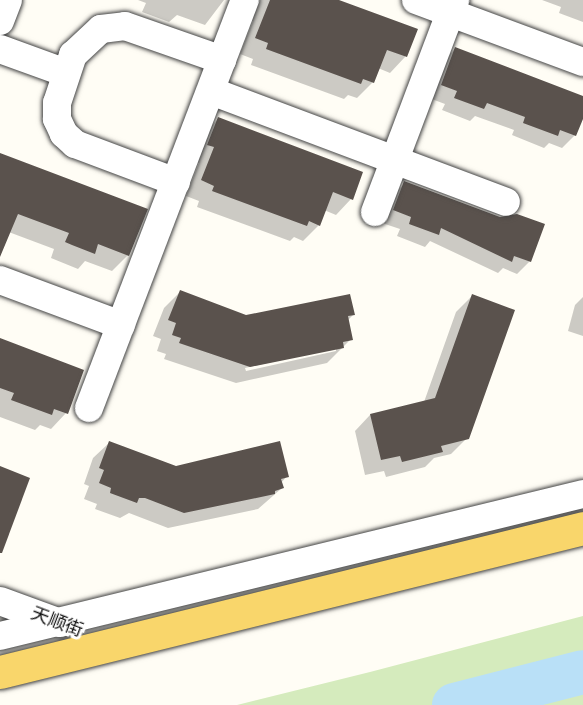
<!DOCTYPE html>
<html>
<head>
<meta charset="utf-8">
<style>
  body { margin:0 }
  #map { position:relative; width:583px; height:705px; overflow:hidden; background:#fffdf5; font-family:"IBM Plex Serif","Noto Sans SC",serif }
  div>[style] { position:absolute }
  .green>* { inset:0; background:#d5ebbd }
  .shadow>* { inset:0; background:#0003 }
  .river>* { height:44px; margin:-22px; padding:0 22px; transform-origin:22px; border-radius:22px; background:#b9e0f7 }
  .building>* { inset:0; background:#5a524d }
  .roads { filter:drop-shadow(0 0 2px #444) drop-shadow(0 0 2px #444) }
  .minor>* { height:28px; margin:-14px; padding:0 14px; transform-origin:14px; border-radius:14px; background:#fff }
  .major>* { height:33px; margin:-16.5px; padding:0 16.5px; transform-origin:16.5px; border-radius:16.5px; background:#f9d66b }
  span { translate:-50% -50%; white-space:nowrap; text-align:center; line-height:1.15; -webkit-text-stroke:6px #fff; paint-order:stroke }
  .street-label { font-size:18px; color:#111 }
</style>
</head>
<body>
<div id="map">
  <div class="green">
    <i style="clip-path:polygon(583px 616px,583px 705px,237px 705px,370px 672px)"></i>
  </div>
  <div class="shadow">
    <i style="clip-path:polygon(138px 0,224px 0,205px 25px,177px 15px,169px 22px,142px 12px,146px 3px)"></i>
    <i style="clip-path:polygon(233px 0,336px 0,416px 30px,405px 57px,390px 73px,378px 68px,373px 82px,357px 98px,348px 95px,344px 99px,251px 65px,253px 59px,240px 54px,253px 21px,245px 18px)"></i>
    <i style="clip-path:polygon(542px 0,583px 0,583px 22px,559px 13px,561px 7px)"></i>
    <i style="clip-path:polygon(455px 49px,583px 97px,583px 115px,575px 135px,562px 148px,549px 143px,544px 148px,512px 135px,514px 130px,475px 116px,470px 121px,442px 110px,445px 104px,429px 98px,442px 62px)"></i>
    <i style="clip-path:polygon(218px 119px,351px 199px,336px 215px,324px 210px,319px 225px,303px 241px,294px 237px,290px 241px,197px 207px,199px 201px,186px 196px,199px 163px,192px 161px,202px 135px)"></i>
    <i style="clip-path:polygon(0 154px,128px 255px,112px 271px,85px 261px,78px 269px,51px 258px,54px 249px,6px 231px,0 236px)"></i>
    <i style="clip-path:polygon(405px 183px,500px 219px,530px 261px,517px 274px,503px 268px,498px 273px,430px 241px,425px 247px,397px 236px,400px 229px,382px 223px,392px 196px)"></i>
    <i style="clip-path:polygon(evenodd,180px 292px,246px 317px,353px 315px,348px 320px,351px 339px,327px 363px,236px 383px,164px 359px,166px 354px,157px 351px,161px 339px,153px 336px,164px 308px,180px 292px,336px 348px,336px 351px,246px 371px,245px 368px,336px 348px)"></i>
    <i style="clip-path:polygon(472px 296px,467px 438px,451px 454px,434px 458px,425px 467px,386px 477px,384px 471px,365px 475px,355px 431px,370px 415px,424px 402px,456px 312px)"></i>
    <i style="clip-path:polygon(583px 297px,583px 336px,568px 331px,575px 305px)"></i>
    <i style="clip-path:polygon(0 340px,66px 413px,51px 429px,40px 425px,35px 430px,0 417px)"></i>
    <i style="clip-path:polygon(109px 443px,176px 468px,287px 476px,281px 483px,282px 488px,258px 509px,168px 528px,129px 513px,120px 518px,95px 509px,97px 504px,84px 499px,89px 486px,84px 484px,93px 458px)"></i>
  </div>
  <div class="river">
    <i style="left:454px;top:705px;width:133px;rotate:-14.3deg"></i>
  </div>
  <div class="building">
    <i style="clip-path:polygon(270px 0,339px 0,418px 29px,407px 57px,387px 50px,374px 83px,363px 79px,361px 84px,266px 49px,268px 43px,255px 38px)"></i>
    <i style="clip-path:polygon(455px 47px,583px 96px,583px 119px,576px 136px,560px 130px,558px 136px,523px 123px,525px 117px,487px 103px,484px 109px,454px 98px,457px 91px,441px 85px)"></i>
    <i style="clip-path:polygon(218px 117px,363px 172px,353px 200px,333px 192px,320px 226px,309px 221px,307px 226px,212px 191px,214px 186px,201px 180px,214px 147px,207px 145px)"></i>
    <i style="clip-path:polygon(0 153px,148px 209px,129px 256px,98px 244px,95px 254px,72px 245px,65px 242px,69px 233px,18px 214px,0 257px)"></i>
    <i style="clip-path:polygon(404px 181px,500px 217px,517px 214px,545px 224px,531px 262px,514px 256px,512px 262px,441px 228px,439px 235px,409px 224px,411px 217px,393px 210px)"></i>
    <i style="clip-path:polygon(180px 290px,246px 315px,350px 294px,355px 315px,348px 316px,353px 340px,343px 342px,344px 348px,250px 367px,179px 343px,181px 338px,172px 335px,176px 323px,168px 320px)"></i>
    <i style="clip-path:polygon(472px 294px,515px 310px,469px 439px,441px 446px,443px 452px,402px 462px,400px 456px,381px 460px,370px 414px,435px 398px)"></i>
    <i style="clip-path:polygon(0 338px,84px 370px,68px 414px,54px 409px,52px 415px,11px 400px,14px 393px,0 388px)"></i>
    <i style="clip-path:polygon(109px 441px,176px 466px,280px 441px,289px 477px,281px 479px,284px 488px,275px 491px,275px 494px,184px 513px,145px 498px,139px 498px,137px 503px,110px 493px,111px 488px,99px 483px,104px 470px,99px 468px)"></i>
    <i style="clip-path:polygon(0 466px,30px 478px,2px 553px,0 553px)"></i>
  </div>
  <div class="roads">
    <div class="minor">
      <i style="left:416px;top:0;width:178px;rotate:20.4deg"></i>
      <i style="left:0;top:21px;width:22px;rotate:-69deg"></i>
      <i style="left:0;top:49px;width:70px;rotate:20deg"></i>
      <i style="left:211px;top:91px;width:315px;rotate:20.6deg"></i>
      <i style="left:176px;top:182px;width:108px;rotate:-159.4deg"></i>
      <i style="left:75px;top:144px;width:15px;rotate:-138deg"></i>
      <i style="left:64px;top:134px;width:17px;rotate:-115deg"></i>
      <i style="left:57px;top:119px;width:16px;rotate:-90deg"></i>
      <i style="left:57px;top:103px;width:51px;rotate:-71.6deg"></i>
      <i style="left:73px;top:55px;width:38px;rotate:-43deg"></i>
      <i style="left:101px;top:29px;width:24px;rotate:-7deg"></i>
      <i style="left:125px;top:26px;width:103px;rotate:19.3deg"></i>
      <i style="left:375px;top:212px;width:227px;rotate:-69.3deg"></i>
      <i style="left:0;top:280px;width:129px;rotate:20.4deg"></i>
      <i style="left:89px;top:408px;width:437px;rotate:-69.1deg"></i>
      <i style="left:0;top:601px;width:64px;rotate:20.1deg"></i>
      <i style="left:0;top:636px;width:600px;rotate:-13.69deg"></i>
    </div>
    <div class="major">
      <i style="left:0;top:672px;width:601px;rotate:-13.87deg"></i>
    </div>
  </div>
  <div class="street-label">
    <span style="left:57px;top:622px;rotate:21deg">天顺街</span>
  </div>
</div>
</body>
</html>
